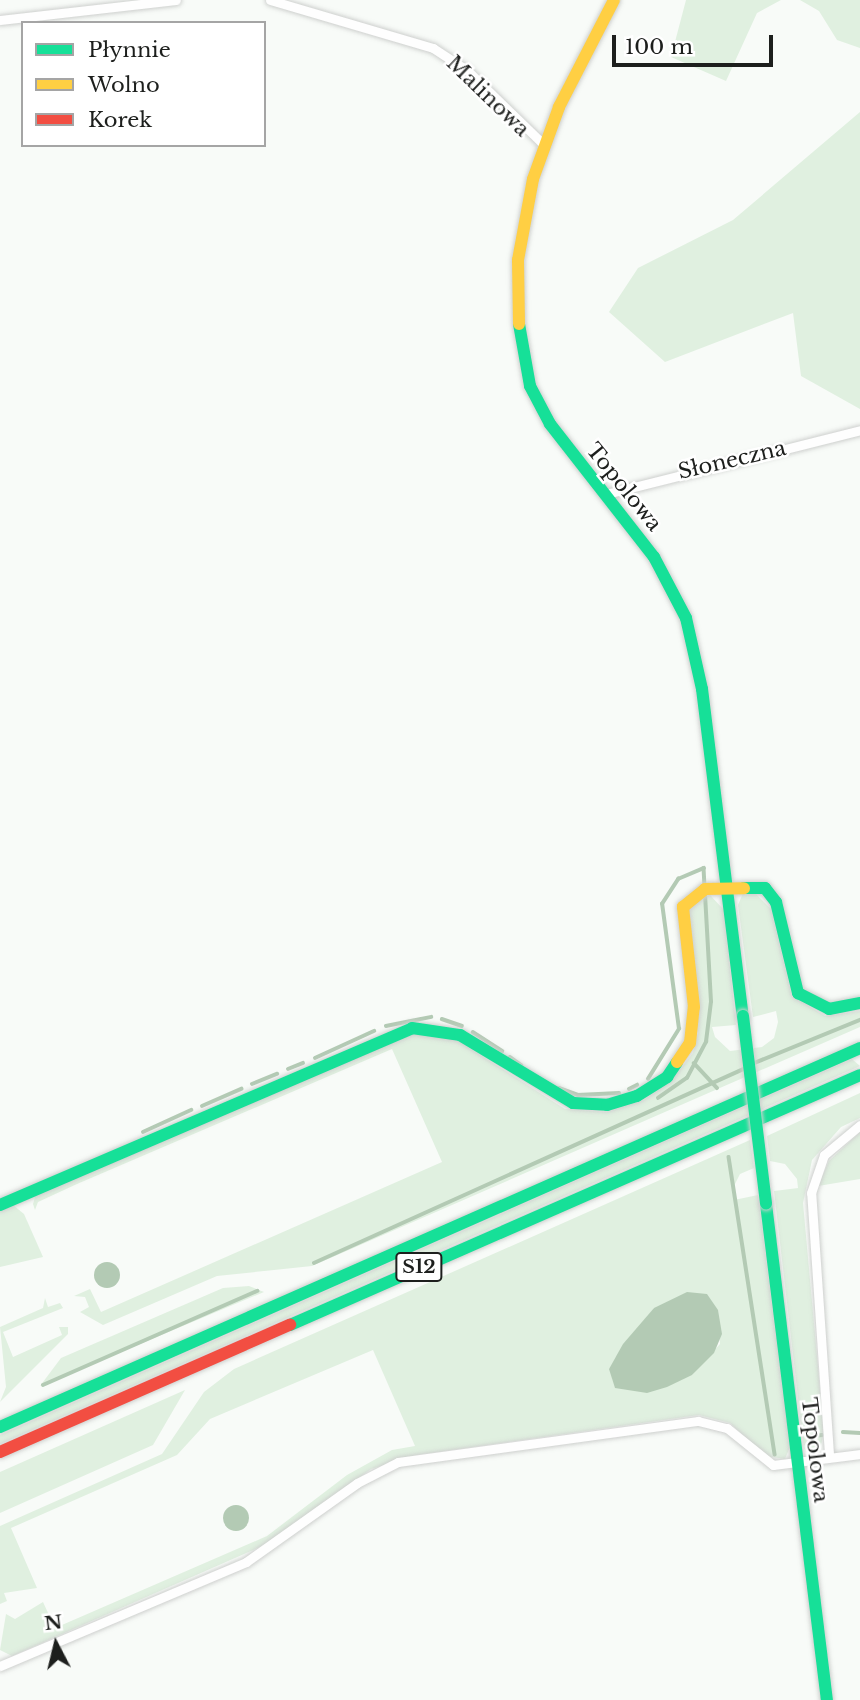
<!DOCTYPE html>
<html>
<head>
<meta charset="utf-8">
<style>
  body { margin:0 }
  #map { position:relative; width:860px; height:1700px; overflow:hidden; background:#f8fbf8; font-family:"Libre Baskerville",serif }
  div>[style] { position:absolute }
  .green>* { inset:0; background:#e0f0e0 }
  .water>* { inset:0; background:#b3cab4 }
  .round { border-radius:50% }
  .stream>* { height:3.5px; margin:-1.75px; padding:0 1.75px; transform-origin:1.75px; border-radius:1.75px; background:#b3cab4 }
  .roads { filter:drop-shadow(0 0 2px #ced0ce) drop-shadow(0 0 2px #ced0ce) }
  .street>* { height:9px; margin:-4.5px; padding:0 4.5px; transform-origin:4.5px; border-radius:4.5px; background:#fefefe }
  .fast>* { height:12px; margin:-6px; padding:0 6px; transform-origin:6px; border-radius:6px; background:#16e098 }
  .slow>* { height:12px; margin:-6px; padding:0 6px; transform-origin:6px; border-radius:6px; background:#ffcf43 }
  .jam>* { height:12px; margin:-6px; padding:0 6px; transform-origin:6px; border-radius:6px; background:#f24e42 }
  .bridges { filter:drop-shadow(0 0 2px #ced0ce) drop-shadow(0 0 2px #ced0ce) }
  .fast-bridge>* { height:12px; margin:-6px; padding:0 6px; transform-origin:6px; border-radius:6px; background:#16e098 }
  span { translate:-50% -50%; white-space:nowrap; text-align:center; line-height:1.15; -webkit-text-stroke:5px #fff; paint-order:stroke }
  .shield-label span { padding:2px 5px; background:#fff; border:2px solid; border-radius:5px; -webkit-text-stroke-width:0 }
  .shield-label { font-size:19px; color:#1d1f1d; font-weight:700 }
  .street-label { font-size:21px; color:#1d1f1d }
  .legend { position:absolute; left:21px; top:21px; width:245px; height:126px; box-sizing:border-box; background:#fff; border:2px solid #a5a5a5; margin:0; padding:9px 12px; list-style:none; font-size:21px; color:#1d1f1d }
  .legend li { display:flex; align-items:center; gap:14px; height:35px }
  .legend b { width:35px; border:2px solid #a5a5a5 }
  .north { position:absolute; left:21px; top:1609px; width:70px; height:70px; -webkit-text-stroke:5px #fff; paint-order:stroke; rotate:353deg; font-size:19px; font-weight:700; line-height:28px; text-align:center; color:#1d1f1d }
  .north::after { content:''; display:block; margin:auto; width:24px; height:32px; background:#1d1f1d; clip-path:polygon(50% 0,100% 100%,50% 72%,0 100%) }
  .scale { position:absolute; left:612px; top:35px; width:161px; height:32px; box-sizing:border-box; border:4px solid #1d1f1d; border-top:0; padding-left:9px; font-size:21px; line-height:24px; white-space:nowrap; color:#1d1f1d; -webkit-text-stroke:5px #fff; paint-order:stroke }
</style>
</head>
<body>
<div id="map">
  <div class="green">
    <i style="clip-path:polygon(686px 0,781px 0,757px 13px,726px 81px,671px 57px)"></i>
    <i style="clip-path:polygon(800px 0,860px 0,860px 48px,837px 40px,819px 11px)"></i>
    <i style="clip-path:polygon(860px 112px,860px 409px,801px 376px,793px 313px,665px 362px,609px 312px,638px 268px,733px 220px)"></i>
    <i style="clip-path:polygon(754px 892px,771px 909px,792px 996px,825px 1016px,860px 1011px,860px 1027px,312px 1266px,217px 1276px,103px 1325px,80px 1312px,89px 1307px,85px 1297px,74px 1296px,90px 1289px,101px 1312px,442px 1162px,392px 1049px,77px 1184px,38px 1202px,35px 1210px,33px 1204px,36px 1194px,393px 1038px,417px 1033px,458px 1041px,565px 1109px,607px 1112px,644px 1100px,670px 1082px,693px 1053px,698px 1033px,688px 912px,695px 900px,710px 895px,724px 910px,736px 1025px,712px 1027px,715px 1037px,730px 1051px,762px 1047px,774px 1038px,778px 1022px,776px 1011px,753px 1017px,738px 905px,743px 893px)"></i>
    <i style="clip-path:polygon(852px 1059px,860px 1066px,0 1444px,0 1435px)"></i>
    <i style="clip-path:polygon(860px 1093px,860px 1118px,841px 1127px,812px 1160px,803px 1203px,824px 1433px,819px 1453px,810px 1452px,804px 1449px,774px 1191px,798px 1188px,797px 1179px,785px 1164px,770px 1161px,767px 1136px)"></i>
    <i style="clip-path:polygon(860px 1132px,860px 1179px,818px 1186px,829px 1161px)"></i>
    <i style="clip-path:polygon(evenodd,750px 1140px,754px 1168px,740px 1174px,732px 1190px,734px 1200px,758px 1195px,790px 1447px,785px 1459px,765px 1456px,730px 1423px,699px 1415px,416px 1455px,371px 1469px,269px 1543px,12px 1656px,0 1650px,6px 1614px,15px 1619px,43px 1602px,55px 1628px,267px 1536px,347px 1475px,392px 1450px,415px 1446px,373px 1350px,210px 1419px,177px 1455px,11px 1528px,37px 1588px,4px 1593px,7px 1601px,0 1604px,0 1526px,162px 1454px,204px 1392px,234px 1369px,750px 1140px,654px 1308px,718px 1310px,720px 1344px,692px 1375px,609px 1369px,654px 1308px)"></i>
    <i style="clip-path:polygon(13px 1205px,24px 1214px,43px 1257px,0 1267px,0 1210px)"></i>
    <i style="clip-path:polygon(249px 1286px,264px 1292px,40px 1386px,61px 1358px,223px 1288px)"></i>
    <i style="clip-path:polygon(45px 1298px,48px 1307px,60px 1303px,63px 1308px,3px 1332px,13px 1357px,62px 1335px,59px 1327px,68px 1327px,68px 1334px,0 1402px,6px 1387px,0 1327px,43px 1308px)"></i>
    <i style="clip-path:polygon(185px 1390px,153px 1445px,0 1513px,0 1472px)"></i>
  </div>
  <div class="water">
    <i class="round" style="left:94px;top:1262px;width:26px;height:26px"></i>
    <i style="clip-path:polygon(687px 1292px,707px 1294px,718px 1310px,722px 1334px,714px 1353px,692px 1375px,667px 1387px,647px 1393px,615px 1388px,609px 1369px,623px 1344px,654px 1308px)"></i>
    <i class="round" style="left:223px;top:1505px;width:26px;height:26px"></i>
  </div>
  <div class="stream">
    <i style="left:442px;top:1019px;width:21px;rotate:19deg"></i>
    <i style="left:386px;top:1026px;width:46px;rotate:-11.3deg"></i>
    <i style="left:473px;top:1032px;width:35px;rotate:33deg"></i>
    <i style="left:510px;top:1057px;width:14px;rotate:36deg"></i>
    <i style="left:315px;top:1058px;width:65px;rotate:-24.6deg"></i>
    <i style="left:694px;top:1063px;width:34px;rotate:47deg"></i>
    <i style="left:752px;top:1064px;width:117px;rotate:-22.2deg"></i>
    <i style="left:288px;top:1069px;width:16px;rotate:-22deg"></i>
    <i style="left:648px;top:1079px;width:59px;rotate:-58.2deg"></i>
    <i style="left:679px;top:1029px;width:126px;rotate:-97.7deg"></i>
    <i style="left:662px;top:904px;width:30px;rotate:-57deg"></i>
    <i style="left:678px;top:879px;width:28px;rotate:-23deg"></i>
    <i style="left:704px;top:868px;width:18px;rotate:87deg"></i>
    <i style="left:252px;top:1084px;width:27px;rotate:-22deg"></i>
    <i style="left:559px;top:1088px;width:20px;rotate:20deg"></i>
    <i style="left:578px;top:1095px;width:41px;rotate:-2.8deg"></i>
    <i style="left:629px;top:1089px;width:9px;rotate:-27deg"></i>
    <i style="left:658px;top:1098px;width:35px;rotate:-35deg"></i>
    <i style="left:687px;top:1078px;width:41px;rotate:-62.2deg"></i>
    <i style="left:706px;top:1042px;width:40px;rotate:-82.9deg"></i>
    <i style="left:711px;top:1002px;width:108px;rotate:-93.2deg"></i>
    <i style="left:202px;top:1106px;width:43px;rotate:-23.6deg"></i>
    <i style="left:143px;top:1132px;width:53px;rotate:-24.6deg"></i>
    <i style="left:729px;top:1157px;width:301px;rotate:81.2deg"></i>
    <i style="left:314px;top:1263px;width:473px;rotate:-24.3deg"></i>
    <i style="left:43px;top:1385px;width:234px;rotate:-23.7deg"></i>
    <i style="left:843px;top:1432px;width:17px;rotate:3deg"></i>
    <i style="left:812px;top:1436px;width:10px;rotate:-6deg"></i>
  </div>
  <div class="roads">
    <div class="street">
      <i style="left:270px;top:0;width:170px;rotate:16.4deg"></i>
      <i style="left:433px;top:48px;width:42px;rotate:33.3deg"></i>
      <i style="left:468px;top:71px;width:106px;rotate:44.2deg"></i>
      <i style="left:0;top:20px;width:177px;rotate:-6.5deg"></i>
      <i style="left:606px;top:494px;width:262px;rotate:-14.1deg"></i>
      <i style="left:829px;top:1454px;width:262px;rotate:-93.9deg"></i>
      <i style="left:811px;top:1193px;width:40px;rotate:-71.1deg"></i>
      <i style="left:824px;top:1155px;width:47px;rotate:-39.8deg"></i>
      <i style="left:0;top:1666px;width:267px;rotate:-22.9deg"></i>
      <i style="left:246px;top:1562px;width:136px;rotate:-35.4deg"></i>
      <i style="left:357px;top:1483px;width:46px;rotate:-27.1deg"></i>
      <i style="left:398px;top:1462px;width:303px;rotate:-7.8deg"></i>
      <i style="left:698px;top:1421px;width:30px;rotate:14deg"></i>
      <i style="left:727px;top:1428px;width:59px;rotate:38.8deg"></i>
      <i style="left:773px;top:1465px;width:88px;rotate:-7.2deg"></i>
    </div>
    <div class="fast">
      <i style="left:519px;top:324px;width:63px;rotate:79.9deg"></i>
      <i style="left:530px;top:386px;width:43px;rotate:62.2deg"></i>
      <i style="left:550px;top:424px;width:169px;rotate:52deg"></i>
      <i style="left:654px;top:557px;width:69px;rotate:62.3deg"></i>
      <i style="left:686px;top:618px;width:73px;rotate:77.3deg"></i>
      <i style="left:702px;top:689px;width:330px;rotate:82.9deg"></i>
      <i style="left:744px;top:888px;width:21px"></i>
      <i style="left:765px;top:888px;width:18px;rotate:52deg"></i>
      <i style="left:776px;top:902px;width:94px;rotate:76.4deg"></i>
      <i style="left:798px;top:993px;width:35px;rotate:27deg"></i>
      <i style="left:829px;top:1009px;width:32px;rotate:-11deg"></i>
      <i style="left:766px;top:1204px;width:500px;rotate:83deg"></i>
      <i style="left:0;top:1205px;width:448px;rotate:-23.2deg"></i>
      <i style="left:412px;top:1028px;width:49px;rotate:8.3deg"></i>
      <i style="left:460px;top:1035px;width:132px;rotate:31deg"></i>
      <i style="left:573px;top:1103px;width:34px;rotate:3deg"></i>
      <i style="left:607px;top:1105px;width:31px;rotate:-17deg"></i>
      <i style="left:637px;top:1096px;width:36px;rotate:-32deg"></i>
      <i style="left:667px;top:1077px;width:18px;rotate:-56deg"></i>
      <i style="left:290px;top:1325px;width:622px;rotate:-23.68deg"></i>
      <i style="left:0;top:1427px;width:940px;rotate:-23.78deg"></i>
    </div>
    <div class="slow">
      <i style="left:519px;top:324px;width:64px;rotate:-90.9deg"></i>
      <i style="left:518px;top:260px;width:82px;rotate:-79.5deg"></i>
      <i style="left:533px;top:179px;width:77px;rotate:-70.1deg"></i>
      <i style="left:559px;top:107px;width:120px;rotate:-62.8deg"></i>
      <i style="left:677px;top:1062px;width:23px;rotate:-56deg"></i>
      <i style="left:690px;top:1043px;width:36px;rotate:-84deg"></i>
      <i style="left:694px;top:1007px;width:101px;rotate:-96.3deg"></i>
      <i style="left:683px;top:907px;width:28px;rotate:-39deg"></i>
      <i style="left:705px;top:889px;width:39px;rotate:-1deg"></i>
    </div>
    <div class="jam">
      <i style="left:0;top:1452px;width:317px;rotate:-23.7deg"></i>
    </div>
  </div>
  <div class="bridges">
    <div class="fast-bridge">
      <i style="left:743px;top:1016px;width:189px;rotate:83deg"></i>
    </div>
  </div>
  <div class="shield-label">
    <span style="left:419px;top:1267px">S12</span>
  </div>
  <div class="street-label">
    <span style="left:488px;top:96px;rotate:44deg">Malinowa</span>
    <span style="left:732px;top:460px;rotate:-13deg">Słoneczna</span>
    <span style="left:624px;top:487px;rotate:51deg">Topolowa</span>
    <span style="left:815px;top:1450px;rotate:83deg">Topolowa</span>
  </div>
  <ul class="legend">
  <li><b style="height:9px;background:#16e098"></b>Płynnie</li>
  <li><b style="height:9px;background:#ffcf43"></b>Wolno</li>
  <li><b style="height:9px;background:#f24e42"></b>Korek</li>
  </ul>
  <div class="north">N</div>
  <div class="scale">100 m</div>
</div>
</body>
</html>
